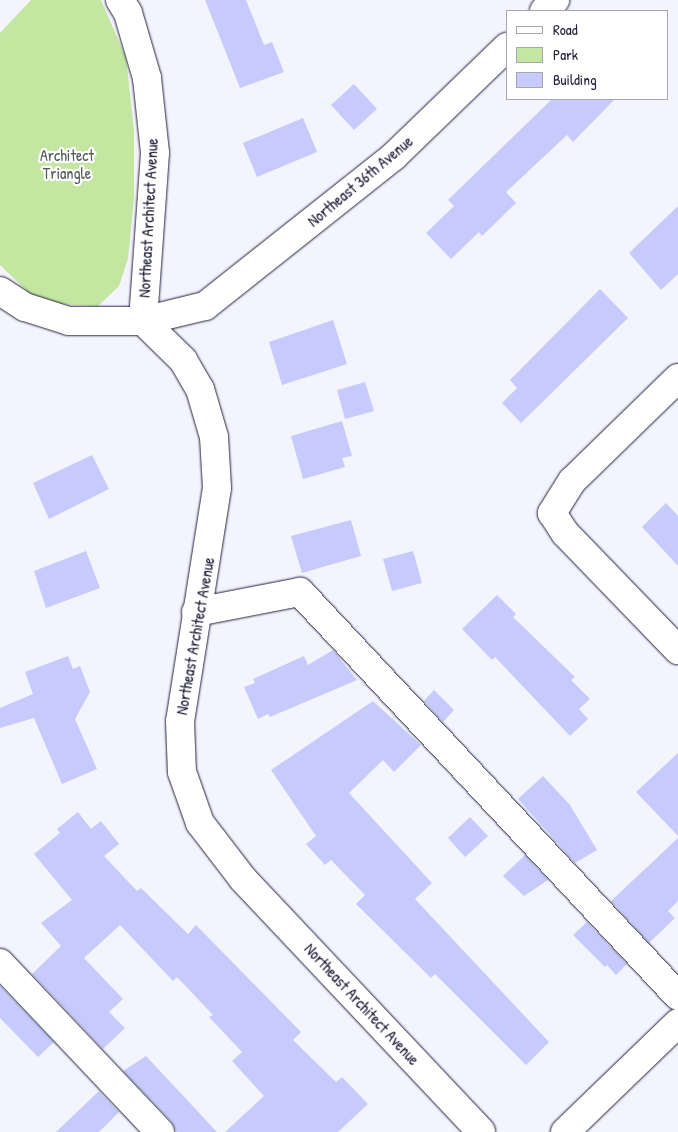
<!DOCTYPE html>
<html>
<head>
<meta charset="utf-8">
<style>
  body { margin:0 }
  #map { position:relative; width:678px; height:1132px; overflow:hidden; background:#f4f4ff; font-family:"Patrick Hand",sans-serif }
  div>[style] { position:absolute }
  .green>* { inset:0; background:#c3e6a0 }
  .building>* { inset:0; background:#c7cafd }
  .roads { filter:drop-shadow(0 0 1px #22223b) drop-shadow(0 0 1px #22223b) }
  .minor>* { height:28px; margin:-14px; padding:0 14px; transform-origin:14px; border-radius:14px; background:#fff }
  span { translate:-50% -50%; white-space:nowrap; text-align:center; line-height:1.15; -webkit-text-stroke:4.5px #fff; paint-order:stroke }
  .park-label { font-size:16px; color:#525d59 }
  .street-label { font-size:16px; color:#22223b }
  .legend { position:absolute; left:506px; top:10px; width:162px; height:90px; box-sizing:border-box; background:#fff; border:1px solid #a7a7b1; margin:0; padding:6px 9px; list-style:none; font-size:15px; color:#22223b }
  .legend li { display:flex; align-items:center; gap:10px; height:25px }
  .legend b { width:25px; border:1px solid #a7a7b1 }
</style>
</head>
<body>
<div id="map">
  <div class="green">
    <i style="clip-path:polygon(31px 0,101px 0,126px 58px,134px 130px,134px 198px,128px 259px,119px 286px,98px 306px,58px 304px,31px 295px,0 265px,0 33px)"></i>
  </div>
  <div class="building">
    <i style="clip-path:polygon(205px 0,246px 0,264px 45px,272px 42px,284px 72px,240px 88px)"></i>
    <i style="clip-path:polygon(354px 84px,377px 109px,354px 130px,331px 105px)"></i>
    <i style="clip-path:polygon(552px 99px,615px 99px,573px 142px,567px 135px,506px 192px,516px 203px,482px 236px,479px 232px,451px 259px,426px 233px,454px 206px,448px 200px)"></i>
    <i style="clip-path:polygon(303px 118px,317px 152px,257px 177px,243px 143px)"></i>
    <i style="clip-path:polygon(678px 206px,678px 274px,661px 290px,629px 253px)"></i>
    <i style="clip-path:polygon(600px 289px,628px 318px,521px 423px,502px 403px,517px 388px,510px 380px)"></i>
    <i style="clip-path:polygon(333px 320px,347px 364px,282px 385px,269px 342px)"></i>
    <i style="clip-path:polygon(365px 382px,374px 411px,345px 419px,337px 390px)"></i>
    <i style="clip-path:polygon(342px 421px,352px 456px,342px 458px,345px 467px,303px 479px,291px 436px)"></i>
    <i style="clip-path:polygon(92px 455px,109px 489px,49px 519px,33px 483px)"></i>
    <i style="clip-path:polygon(666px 503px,678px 516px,678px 566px,642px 527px)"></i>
    <i style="clip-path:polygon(351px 520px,361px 556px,302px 573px,291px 536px)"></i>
    <i style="clip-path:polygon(86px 551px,100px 588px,46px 608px,34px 571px)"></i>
    <i style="clip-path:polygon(413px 551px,422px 583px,392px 591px,383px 559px)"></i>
    <i style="clip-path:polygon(497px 595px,516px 614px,513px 617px,575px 677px,571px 680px,590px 699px,579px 709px,588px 719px,570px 736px,495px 657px,492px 660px,462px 629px)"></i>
    <i style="clip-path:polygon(333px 650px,357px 680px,270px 717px,268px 714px,258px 719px,244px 687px,255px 683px,253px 679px,304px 656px,308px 665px)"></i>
    <i style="clip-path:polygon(68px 656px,73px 669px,80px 666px,90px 692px,75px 719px,97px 769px,62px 784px,34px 718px,0 728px,0 708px,33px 694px,25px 672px)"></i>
    <i style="clip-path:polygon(434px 690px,454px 710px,443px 722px,424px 701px)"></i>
    <i style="clip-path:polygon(373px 701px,421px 745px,394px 772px,383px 760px,349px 793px,432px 883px,415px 899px,549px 1042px,526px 1065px,435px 974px,431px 978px,356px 904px,365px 895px,331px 860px,325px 865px,306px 844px,316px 836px,271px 770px)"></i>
    <i style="clip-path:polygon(678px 753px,678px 836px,636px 792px)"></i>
    <i style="clip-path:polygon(543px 776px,570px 805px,597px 850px,575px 863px,518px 799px)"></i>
    <i style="clip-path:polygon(78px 812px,91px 829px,101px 821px,119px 844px,104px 856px,137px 891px,141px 888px,188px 934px,196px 925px,301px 1032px,293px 1040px,336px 1082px,342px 1077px,368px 1104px,338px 1132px,225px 1132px,264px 1096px,232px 1061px,242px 1052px,209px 1017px,213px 1015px,177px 977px,173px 981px,120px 925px,84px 958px,123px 999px,109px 1012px,125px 1028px,103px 1049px,32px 974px,61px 946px,41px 923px,72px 900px,34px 854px,60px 833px,57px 829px)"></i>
    <i style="clip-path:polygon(470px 817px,488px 836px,465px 857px,448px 838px)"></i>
    <i style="clip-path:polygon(678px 838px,678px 901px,668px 911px,675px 918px,649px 943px,611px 901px)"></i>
    <i style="clip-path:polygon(525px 855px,548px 880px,524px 896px,503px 876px)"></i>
    <i style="clip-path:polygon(587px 922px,627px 964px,616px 975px,607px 965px,605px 967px,573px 935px)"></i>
    <i style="clip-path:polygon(0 986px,54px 1042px,38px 1057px,0 1018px)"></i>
    <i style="clip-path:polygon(146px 1056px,217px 1132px,177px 1132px,171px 1121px,123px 1071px)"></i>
    <i style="clip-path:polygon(99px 1091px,119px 1112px,99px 1132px,56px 1132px)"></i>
  </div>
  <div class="roads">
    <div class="minor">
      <i style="left:120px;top:0;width:15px;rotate:58deg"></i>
      <i style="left:128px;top:13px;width:68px;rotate:73.7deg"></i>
      <i style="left:147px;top:78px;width:75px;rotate:83.9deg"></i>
      <i style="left:155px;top:153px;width:168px;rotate:94.1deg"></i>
      <i style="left:143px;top:321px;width:56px;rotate:44.3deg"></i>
      <i style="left:183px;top:360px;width:34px;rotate:60deg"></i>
      <i style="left:200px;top:389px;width:50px;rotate:73.7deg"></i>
      <i style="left:214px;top:437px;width:51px;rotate:86.6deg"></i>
      <i style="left:217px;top:488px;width:236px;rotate:99deg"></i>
      <i style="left:180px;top:721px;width:51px;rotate:87.8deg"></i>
      <i style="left:182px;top:772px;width:54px;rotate:70.6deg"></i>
      <i style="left:200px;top:823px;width:71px;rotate:52.5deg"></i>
      <i style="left:243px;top:879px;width:347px;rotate:46.7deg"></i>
      <i style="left:544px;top:11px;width:16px;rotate:-45deg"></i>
      <i style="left:0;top:291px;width:30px;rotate:33deg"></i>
      <i style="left:25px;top:307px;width:46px;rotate:17.7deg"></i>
      <i style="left:69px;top:321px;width:74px"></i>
      <i style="left:143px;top:321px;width:64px;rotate:-13.6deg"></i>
      <i style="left:205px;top:306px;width:241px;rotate:-38.4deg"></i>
      <i style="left:394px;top:156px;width:157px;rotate:-44deg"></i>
      <i style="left:678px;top:378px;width:148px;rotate:135.8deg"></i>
      <i style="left:572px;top:481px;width:38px;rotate:122deg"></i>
      <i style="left:552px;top:513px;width:24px;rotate:57deg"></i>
      <i style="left:565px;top:533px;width:163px;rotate:46deg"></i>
      <i style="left:196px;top:612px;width:106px;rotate:-10.9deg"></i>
      <i style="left:300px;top:592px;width:553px;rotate:46.9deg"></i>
      <i style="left:0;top:963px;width:233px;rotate:46.6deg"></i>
      <i style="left:565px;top:1132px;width:157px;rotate:-44deg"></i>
    </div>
  </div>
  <div class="park-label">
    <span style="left:67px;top:164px">Architect<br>Triangle</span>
  </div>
  <div class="street-label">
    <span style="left:360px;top:181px;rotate:-40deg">Northeast 36th Avenue</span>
    <span style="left:148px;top:218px;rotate:-87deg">Northeast Architect Avenue</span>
    <span style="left:195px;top:636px;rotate:-80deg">Northeast Architect Avenue</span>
    <span style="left:362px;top:1004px;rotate:47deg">Northeast Architect Avenue</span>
  </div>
  <ul class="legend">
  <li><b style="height:6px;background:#fff"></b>Road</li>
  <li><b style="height:14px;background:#c3e6a0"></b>Park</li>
  <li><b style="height:14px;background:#c7cafd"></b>Building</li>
  </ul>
</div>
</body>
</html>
